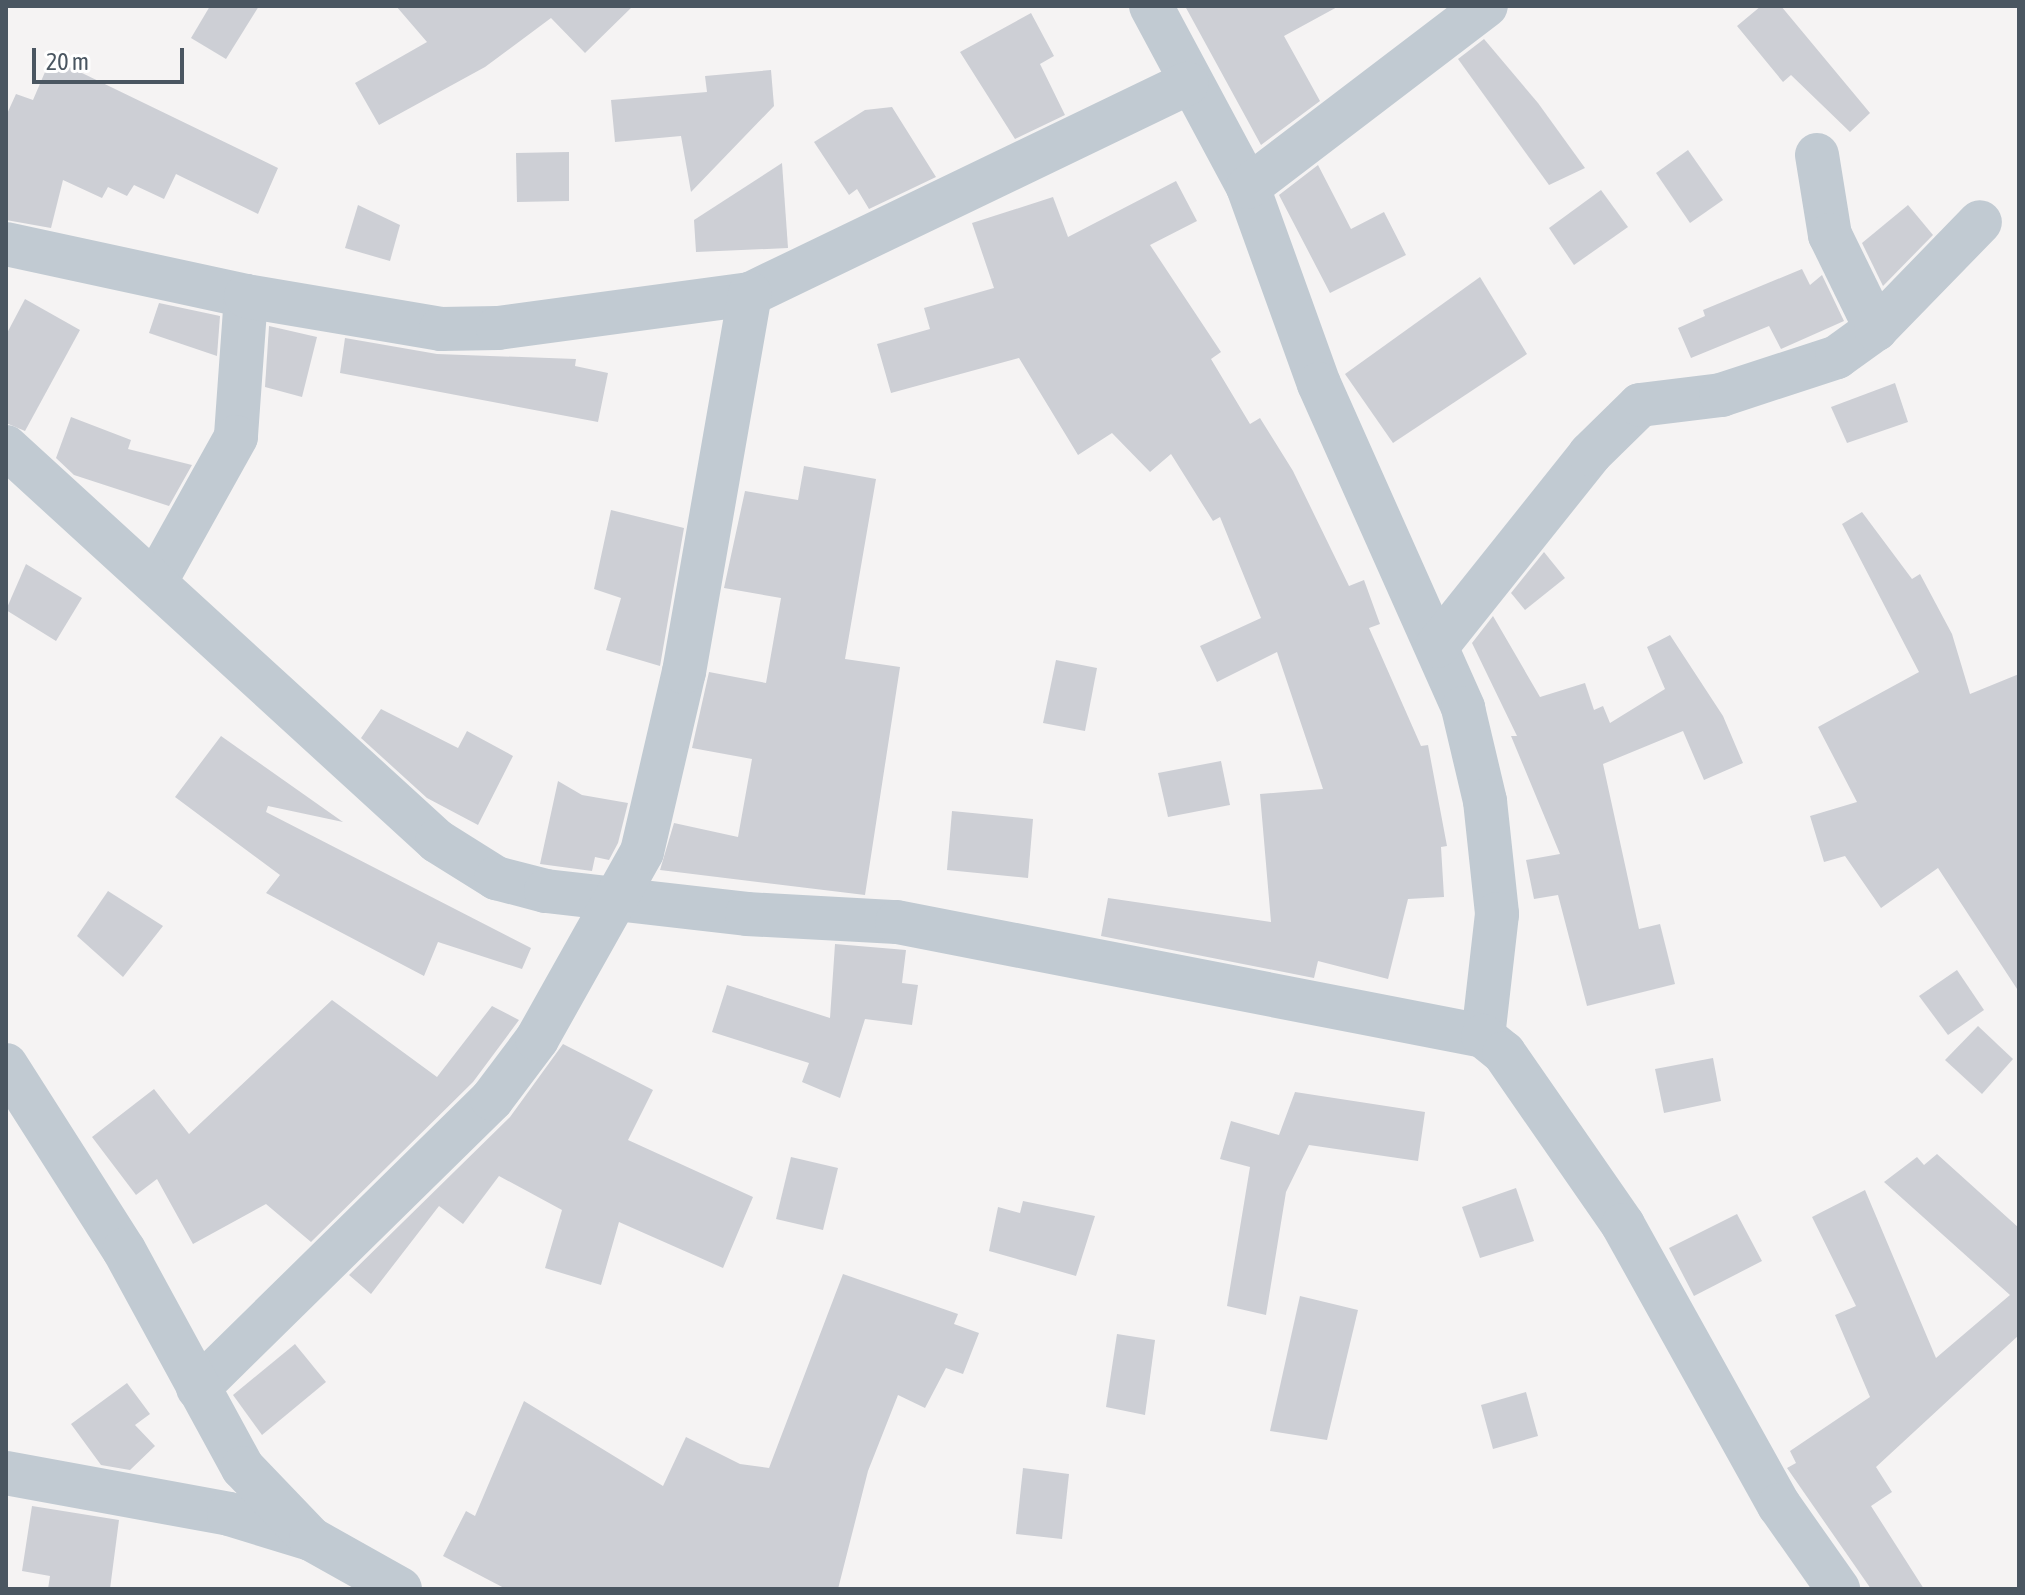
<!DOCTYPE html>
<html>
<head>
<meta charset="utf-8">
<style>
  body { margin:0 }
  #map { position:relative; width:2025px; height:1595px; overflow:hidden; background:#f5f3f3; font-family:"Asap Condensed",sans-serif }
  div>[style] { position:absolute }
  .building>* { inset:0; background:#cdcfd5 }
  .minor>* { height:44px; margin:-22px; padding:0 22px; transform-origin:22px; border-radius:22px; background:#c1cad2 }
  .tertiary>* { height:44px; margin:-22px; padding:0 22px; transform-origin:22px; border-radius:22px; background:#c1cad2 }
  span { translate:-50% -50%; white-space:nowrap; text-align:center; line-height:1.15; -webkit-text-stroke:6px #fff; paint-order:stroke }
  .frame { position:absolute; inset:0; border:8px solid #4a5661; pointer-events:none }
  .scale { position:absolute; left:32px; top:48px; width:152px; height:36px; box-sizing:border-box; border:4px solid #4a5661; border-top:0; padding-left:10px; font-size:24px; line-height:28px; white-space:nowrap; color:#4a5661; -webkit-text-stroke:6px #fff; paint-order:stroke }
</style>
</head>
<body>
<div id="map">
  <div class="building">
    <i style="clip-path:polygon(210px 6px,259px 6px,226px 59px,191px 38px)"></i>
    <i style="clip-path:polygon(396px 6px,633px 6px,585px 53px,551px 18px,485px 67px,379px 125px,355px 83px,427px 42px)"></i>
    <i style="clip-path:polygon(1185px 6px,1339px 6px,1284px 36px,1320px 101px,1261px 145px)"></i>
    <i style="clip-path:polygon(1761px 6px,1781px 6px,1870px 113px,1850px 132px,1791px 75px,1783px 82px,1737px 26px)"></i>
    <i style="clip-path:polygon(1031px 13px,1054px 56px,1040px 64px,1065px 115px,1015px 139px,960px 52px)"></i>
    <i style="clip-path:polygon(1484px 39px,1538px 103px,1585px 168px,1549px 185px,1458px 59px)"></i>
    <i style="clip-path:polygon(51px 58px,278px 168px,258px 214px,176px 174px,164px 199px,134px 185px,127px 196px,108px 187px,102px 198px,63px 180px,51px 228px,6px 220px,6px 116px,16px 94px,33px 100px)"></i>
    <i style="clip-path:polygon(771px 70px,774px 106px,691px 192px,681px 136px,615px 142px,611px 100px,707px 92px,705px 76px)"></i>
    <i style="clip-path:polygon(892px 107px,936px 177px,869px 209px,857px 189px,849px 195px,814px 142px,865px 110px)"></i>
    <i style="clip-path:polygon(1688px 150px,1723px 200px,1690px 223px,1656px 173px)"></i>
    <i style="clip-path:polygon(569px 152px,569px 201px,517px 202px,516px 153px)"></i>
    <i style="clip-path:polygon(782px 163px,788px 248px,696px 252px,694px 220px)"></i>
    <i style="clip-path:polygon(1318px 165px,1351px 229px,1384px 212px,1406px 255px,1330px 293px,1279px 195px)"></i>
    <i style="clip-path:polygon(1176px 181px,1197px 221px,1150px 245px,1221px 352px,1211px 359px,1250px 424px,1260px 418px,1293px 471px,1349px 586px,1364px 580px,1380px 624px,1369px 628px,1421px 746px,1428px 745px,1447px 846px,1441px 847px,1444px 897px,1408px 899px,1388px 979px,1318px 961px,1314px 978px,1101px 936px,1108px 898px,1271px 922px,1260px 794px,1323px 789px,1277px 652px,1217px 682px,1200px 646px,1261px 618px,1220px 517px,1213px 521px,1171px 454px,1150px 472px,1112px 433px,1078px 455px,1019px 358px,891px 393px,877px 344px,930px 329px,924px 308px,994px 288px,972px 223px,1053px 197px,1068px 237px)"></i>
    <i style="clip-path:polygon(1601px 190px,1628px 227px,1574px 265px,1549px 228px)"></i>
    <i style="clip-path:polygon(358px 205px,400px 225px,390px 261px,345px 248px)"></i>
    <i style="clip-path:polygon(1908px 205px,1933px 235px,1883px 286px,1862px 243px)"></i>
    <i style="clip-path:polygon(1802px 269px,1810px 285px,1822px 275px,1844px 321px,1781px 349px,1769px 326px,1691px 358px,1678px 328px,1705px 316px,1703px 310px)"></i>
    <i style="clip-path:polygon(1480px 277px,1527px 354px,1393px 443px,1345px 374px)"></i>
    <i style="clip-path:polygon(25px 299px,80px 330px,25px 431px,6px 423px,6px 335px)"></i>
    <i style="clip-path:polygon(159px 303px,220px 316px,217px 356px,149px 333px)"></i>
    <i style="clip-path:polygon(269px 326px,317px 337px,302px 397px,265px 387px)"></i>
    <i style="clip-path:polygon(345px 338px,437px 354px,576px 359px,575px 366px,608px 373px,598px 422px,340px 373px)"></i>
    <i style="clip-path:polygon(1895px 383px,1908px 422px,1847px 443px,1831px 407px)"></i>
    <i style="clip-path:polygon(71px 417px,131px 440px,128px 449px,192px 465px,169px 506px,74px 475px,56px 458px)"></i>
    <i style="clip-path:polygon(804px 466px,876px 479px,845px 659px,900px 667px,865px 895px,660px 870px,674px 823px,738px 837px,752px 759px,692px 748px,709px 672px,766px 683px,781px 598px,724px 588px,745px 491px,798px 500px)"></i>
    <i style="clip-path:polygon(611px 510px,684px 528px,660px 666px,606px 650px,621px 598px,594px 589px)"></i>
    <i style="clip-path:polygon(1862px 512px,1912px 579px,1920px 574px,1952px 634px,1970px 694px,2019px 674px,2019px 992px,1938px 868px,1881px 908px,1845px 856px,1824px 862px,1810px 816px,1857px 802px,1818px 727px,1919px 672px,1842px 524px)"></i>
    <i style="clip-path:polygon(1544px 552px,1565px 578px,1525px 610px,1511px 593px)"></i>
    <i style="clip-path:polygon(26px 564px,82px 598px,56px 641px,6px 610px)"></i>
    <i style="clip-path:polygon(1493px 616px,1540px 697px,1585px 683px,1594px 710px,1603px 706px,1610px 723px,1665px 689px,1647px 647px,1670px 635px,1723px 716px,1743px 763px,1704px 780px,1683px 731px,1603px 764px,1639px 929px,1660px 924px,1675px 984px,1587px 1006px,1558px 895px,1534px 899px,1526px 860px,1560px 854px,1511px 736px,1517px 736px,1472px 643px)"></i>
    <i style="clip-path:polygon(1056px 660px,1097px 668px,1085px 731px,1043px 723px)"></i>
    <i style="clip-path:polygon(381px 709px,458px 748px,467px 731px,513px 756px,478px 825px,427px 798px,361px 738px)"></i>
    <i style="clip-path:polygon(221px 736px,343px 822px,268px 806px,266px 812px,531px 948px,522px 969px,438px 942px,424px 976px,266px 893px,280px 875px,175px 797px)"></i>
    <i style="clip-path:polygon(1221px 761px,1230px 805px,1168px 817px,1158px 773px)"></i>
    <i style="clip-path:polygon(558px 781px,582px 795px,628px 803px,618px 843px,609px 860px,595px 857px,592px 871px,540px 864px)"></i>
    <i style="clip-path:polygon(952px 811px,1033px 819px,1028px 878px,947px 870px)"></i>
    <i style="clip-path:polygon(108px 891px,163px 926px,123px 977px,77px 936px)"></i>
    <i style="clip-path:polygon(835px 944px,906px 950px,902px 983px,918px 985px,912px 1025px,865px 1019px,840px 1098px,802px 1082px,809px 1063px,712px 1032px,727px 985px,830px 1018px)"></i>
    <i style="clip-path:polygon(1957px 970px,1984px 1010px,1948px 1035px,1919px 996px)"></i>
    <i style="clip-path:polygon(332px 1000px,437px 1077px,492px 1006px,519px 1020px,473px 1082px,311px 1242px,266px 1204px,193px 1244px,157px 1179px,136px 1195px,92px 1137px,154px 1089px,189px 1134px)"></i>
    <i style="clip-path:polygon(1978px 1026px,2013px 1059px,1982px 1094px,1945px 1060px)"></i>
    <i style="clip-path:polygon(563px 1044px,653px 1090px,628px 1140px,753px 1197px,723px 1268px,619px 1222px,601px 1285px,545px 1268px,562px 1210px,499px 1176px,463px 1224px,439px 1206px,371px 1294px,349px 1275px,510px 1117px)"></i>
    <i style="clip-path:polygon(1713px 1058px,1721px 1101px,1664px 1113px,1655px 1069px)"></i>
    <i style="clip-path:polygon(1295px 1092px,1425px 1112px,1418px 1161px,1309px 1145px,1286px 1192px,1266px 1315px,1227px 1306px,1250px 1167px,1220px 1159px,1231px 1121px,1279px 1135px)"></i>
    <i style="clip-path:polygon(1937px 1154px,2019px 1228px,2019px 1335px,1876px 1467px,1892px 1492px,1871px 1506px,1924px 1589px,1871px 1589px,1787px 1468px,1796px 1463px,1790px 1451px,1870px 1397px,1835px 1315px,1856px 1306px,1812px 1217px,1865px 1190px,1936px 1358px,2010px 1295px,1884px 1182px,1917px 1157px,1924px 1165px)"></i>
    <i style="clip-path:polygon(791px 1157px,838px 1168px,823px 1230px,776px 1219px)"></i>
    <i style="clip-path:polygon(1516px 1188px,1534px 1241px,1480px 1258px,1462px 1207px)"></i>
    <i style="clip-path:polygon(1023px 1201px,1095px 1216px,1076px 1276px,989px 1251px,998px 1207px,1020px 1213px)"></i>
    <i style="clip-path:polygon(1737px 1214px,1762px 1261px,1694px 1296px,1669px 1248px)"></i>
    <i style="clip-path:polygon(843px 1274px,958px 1314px,954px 1324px,979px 1333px,963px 1374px,946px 1368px,925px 1408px,898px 1395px,868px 1471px,838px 1589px,506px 1589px,443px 1556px,466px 1511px,475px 1516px,524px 1401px,663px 1486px,686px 1437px,740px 1464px,769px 1468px)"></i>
    <i style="clip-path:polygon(1300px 1296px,1358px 1310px,1327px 1440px,1270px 1431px)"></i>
    <i style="clip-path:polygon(1117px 1334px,1155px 1340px,1145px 1415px,1106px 1407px)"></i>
    <i style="clip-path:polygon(295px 1344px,326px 1382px,262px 1435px,233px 1395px)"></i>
    <i style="clip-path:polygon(127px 1383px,150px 1414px,135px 1425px,155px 1446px,130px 1470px,101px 1465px,71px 1424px)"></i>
    <i style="clip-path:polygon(1526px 1392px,1538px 1436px,1493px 1449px,1481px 1405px)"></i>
    <i style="clip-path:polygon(1023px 1468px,1069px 1474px,1062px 1539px,1016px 1534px)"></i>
    <i style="clip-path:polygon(32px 1506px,119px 1520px,110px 1589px,48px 1589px,50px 1576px,22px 1571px)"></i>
  </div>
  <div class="minor">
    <i style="left:1151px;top:6px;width:205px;rotate:61.8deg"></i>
    <i style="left:1248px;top:187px;width:209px;rotate:70.2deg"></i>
    <i style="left:1319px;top:384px;width:355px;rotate:66deg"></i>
    <i style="left:1463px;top:708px;width:96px;rotate:76.7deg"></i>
    <i style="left:1485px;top:801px;width:114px;rotate:83.9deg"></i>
    <i style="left:1497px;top:914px;width:123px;rotate:96.5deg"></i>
    <i style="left:1817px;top:155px;width:81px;rotate:80.8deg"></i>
    <i style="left:1830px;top:235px;width:105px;rotate:63.9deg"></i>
    <i style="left:1248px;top:187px;width:299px;rotate:-37.3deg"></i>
    <i style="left:6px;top:244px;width:246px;rotate:12.2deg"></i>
    <i style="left:246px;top:296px;width:141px;rotate:94.1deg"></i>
    <i style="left:236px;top:437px;width:162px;rotate:119.1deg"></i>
    <i style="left:246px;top:296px;width:198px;rotate:9.6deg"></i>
    <i style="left:441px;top:329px;width:57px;rotate:-1deg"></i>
    <i style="left:498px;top:328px;width:254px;rotate:-7.7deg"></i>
    <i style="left:750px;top:294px;width:485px;rotate:-25.7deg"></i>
    <i style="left:6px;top:447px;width:584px;rotate:42.43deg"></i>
    <i style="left:437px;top:841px;width:70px;rotate:32.1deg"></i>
    <i style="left:496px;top:878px;width:52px;rotate:14.6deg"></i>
    <i style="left:546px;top:891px;width:202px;rotate:6.5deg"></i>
    <i style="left:747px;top:914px;width:150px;rotate:3.1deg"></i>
    <i style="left:897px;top:922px;width:597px;rotate:11.01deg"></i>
    <i style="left:1483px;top:1036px;width:27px;rotate:39deg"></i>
    <i style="left:1504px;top:1053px;width:209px;rotate:55.3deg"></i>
    <i style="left:1623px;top:1225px;width:321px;rotate:60.9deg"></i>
    <i style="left:1779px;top:1505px;width:103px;rotate:54.9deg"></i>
    <i style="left:1437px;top:646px;width:246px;rotate:-51.4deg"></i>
    <i style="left:1590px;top:454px;width:70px;rotate:-44.4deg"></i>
    <i style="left:1640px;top:405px;width:82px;rotate:-7deg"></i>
    <i style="left:1721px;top:395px;width:122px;rotate:-18.1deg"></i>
    <i style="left:1837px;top:357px;width:48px;rotate:-35.7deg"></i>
    <i style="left:1876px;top:329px;width:149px;rotate:-45.8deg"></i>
    <i style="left:198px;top:1388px;width:412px;rotate:-44.5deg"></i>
    <i style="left:492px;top:1099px;width:75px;rotate:-53.1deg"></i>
    <i style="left:537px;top:1039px;width:214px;rotate:-60.7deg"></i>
    <i style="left:642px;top:852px;width:185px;rotate:-76.9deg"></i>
    <i style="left:684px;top:672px;width:384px;rotate:-80.1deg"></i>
    <i style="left:6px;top:1473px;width:227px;rotate:10.4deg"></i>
    <i style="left:229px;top:1514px;width:86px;rotate:17deg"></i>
  </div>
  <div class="tertiary">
    <i style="left:6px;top:1065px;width:219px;rotate:57.5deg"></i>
    <i style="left:124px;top:1250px;width:248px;rotate:61.4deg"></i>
    <i style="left:243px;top:1468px;width:98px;rotate:46.2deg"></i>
    <i style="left:311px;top:1539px;width:102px;rotate:29.3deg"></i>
  </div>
  <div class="frame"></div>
  <div class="scale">20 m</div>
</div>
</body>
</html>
